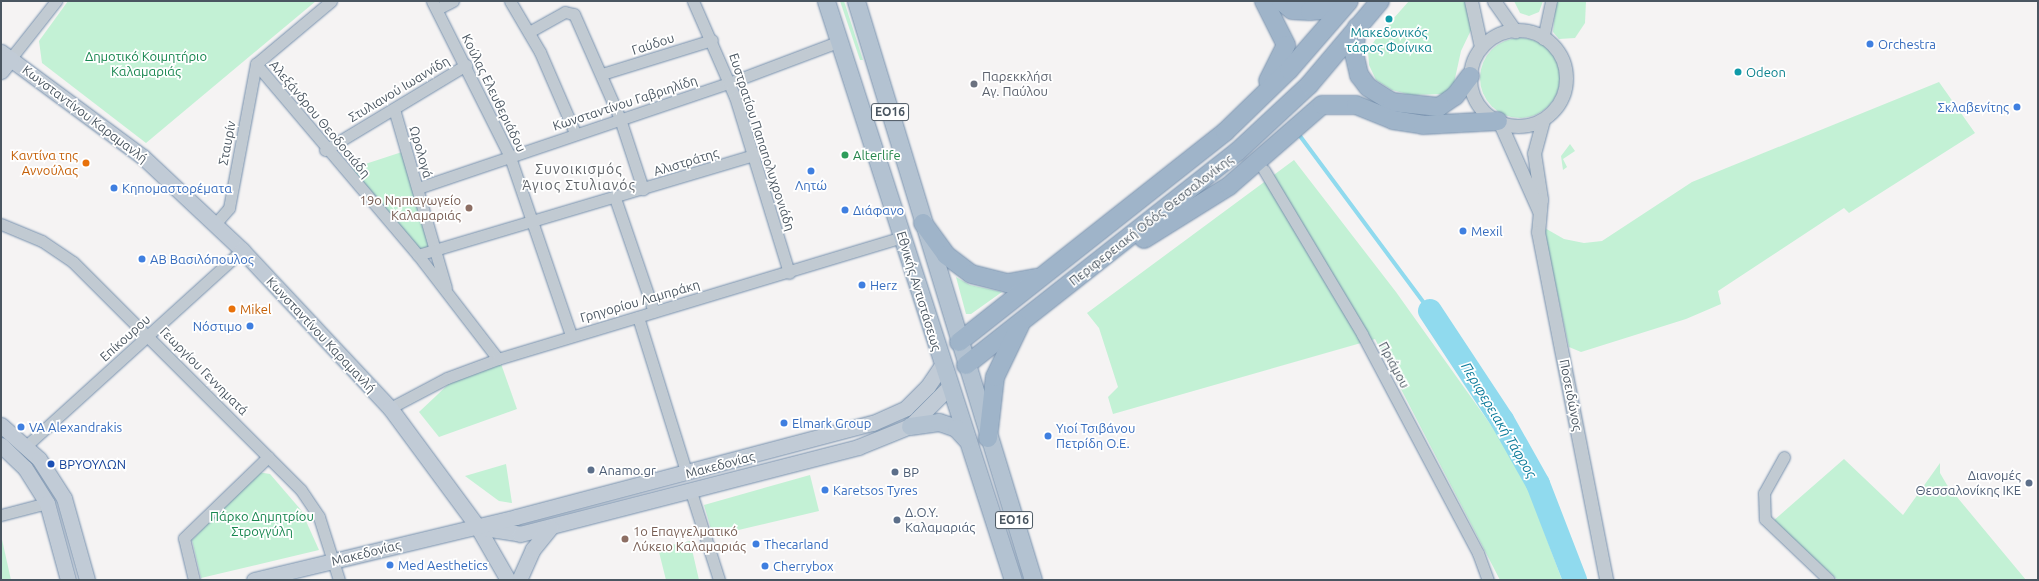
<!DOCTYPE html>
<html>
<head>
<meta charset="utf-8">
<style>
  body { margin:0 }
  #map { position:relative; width:2039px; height:581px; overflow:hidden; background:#f5f3f3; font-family:Ubuntu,sans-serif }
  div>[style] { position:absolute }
  .green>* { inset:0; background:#c3f1d5 }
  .round { border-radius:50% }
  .stream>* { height:4px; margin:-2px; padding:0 2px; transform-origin:2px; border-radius:2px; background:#90daee }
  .river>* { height:24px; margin:-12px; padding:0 12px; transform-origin:12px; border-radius:12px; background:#90daee }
  .roads { filter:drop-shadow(0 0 1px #7690ad) drop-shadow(0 0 1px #7690ad) }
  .minor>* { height:11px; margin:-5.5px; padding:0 5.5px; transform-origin:5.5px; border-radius:5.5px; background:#c1cad2 }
  .tertiary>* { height:13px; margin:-6.5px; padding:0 6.5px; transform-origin:6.5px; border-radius:6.5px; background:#c1cad2 }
  .tertiary>.ring { margin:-6.5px; padding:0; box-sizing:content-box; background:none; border:13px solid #c1cad2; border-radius:50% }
  .secondary>* { height:15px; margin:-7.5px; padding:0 7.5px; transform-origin:7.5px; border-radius:7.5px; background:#c1cbd6 }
  .primary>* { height:17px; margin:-8.5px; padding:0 8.5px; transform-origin:8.5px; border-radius:8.5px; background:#b3c2d1 }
  .trunk>* { height:18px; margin:-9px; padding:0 9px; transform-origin:9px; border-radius:9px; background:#9fb4c9 }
  .dots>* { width:11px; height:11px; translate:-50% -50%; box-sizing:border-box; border:2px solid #fff; border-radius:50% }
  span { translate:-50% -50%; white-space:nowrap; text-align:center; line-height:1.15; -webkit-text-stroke:3.5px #fff; paint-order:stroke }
  .shield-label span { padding:1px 3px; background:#fff; border:1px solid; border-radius:3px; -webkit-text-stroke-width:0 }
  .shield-label { font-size:12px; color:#4a5661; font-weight:700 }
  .culture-label { font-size:13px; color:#0d838f }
  .left { translate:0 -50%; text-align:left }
  .street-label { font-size:13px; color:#4a5661 }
  .shop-label { font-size:13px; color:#366cbe }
  .right { translate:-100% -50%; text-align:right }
  .park-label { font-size:13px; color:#17864f }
  .worship-label { font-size:13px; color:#5b616d }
  .leisure-label { font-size:13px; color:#27864d }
  .food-label { font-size:13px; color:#c56008 }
  .education-label { font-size:13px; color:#785e54 }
  .transit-label { font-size:13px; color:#164399 }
  .service-label { font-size:13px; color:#4e5e75 }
  .neighbourhood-label { font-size:14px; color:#5f6368; letter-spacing:1px }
  .water-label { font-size:14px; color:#0c7c9b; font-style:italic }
  .frame { position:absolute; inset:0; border:2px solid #4a5661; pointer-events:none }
</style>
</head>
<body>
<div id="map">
  <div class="green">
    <i style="clip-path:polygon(68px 1px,316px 1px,146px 143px,42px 63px,39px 41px)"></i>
    <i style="clip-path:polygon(840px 1px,844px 1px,863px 60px,860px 60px)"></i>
    <i style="clip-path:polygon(1409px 1px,1466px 1px,1473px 26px,1461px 51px,1454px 83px,1444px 94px,1411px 95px,1392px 90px,1376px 80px,1369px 65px,1368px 51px,1377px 37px)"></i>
    <i style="clip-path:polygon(1514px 1px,1543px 1px,1539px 12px,1529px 16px,1520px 13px)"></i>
    <i style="clip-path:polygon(1556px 1px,1586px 1px,1585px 23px,1575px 38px,1559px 39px,1553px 32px)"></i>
    <i class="round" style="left:1480px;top:38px;width:80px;height:80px"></i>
    <i style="clip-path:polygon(1939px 82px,1975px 133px,1849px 213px,1844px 208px,1718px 291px,1721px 304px,1686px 319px,1581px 352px,1569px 347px,1543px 227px,1564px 239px,1584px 243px,1602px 241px,1692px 182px)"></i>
    <i style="clip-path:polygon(1570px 144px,1575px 151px,1563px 159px,1567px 167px,1563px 170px,1561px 156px)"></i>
    <i style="clip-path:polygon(402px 152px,431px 246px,418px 250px,347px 170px)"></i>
    <i style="clip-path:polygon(1294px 160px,1396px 292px,1503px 442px,1529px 491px,1562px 580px,1500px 580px,1375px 339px,1113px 414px,1108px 397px,1118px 387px,1099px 328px,1087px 313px)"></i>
    <i style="clip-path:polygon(956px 277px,970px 285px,1002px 292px,971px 314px,966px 314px)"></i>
    <i style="clip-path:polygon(500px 361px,517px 409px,439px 437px,419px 412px,454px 379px)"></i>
    <i style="clip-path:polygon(1844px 459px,1903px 515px,1940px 463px,1940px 473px,1947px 485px,2026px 580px,1838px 580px,1773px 521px)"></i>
    <i style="clip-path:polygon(506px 464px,512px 503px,499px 501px,465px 476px)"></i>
    <i style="clip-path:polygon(258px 472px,270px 474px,301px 510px,319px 550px,201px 578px,192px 540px)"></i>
    <i style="clip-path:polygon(810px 475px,819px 511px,713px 536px,704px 505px)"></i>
    <i style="clip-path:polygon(1px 535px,11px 580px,1px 580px)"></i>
    <i style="clip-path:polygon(690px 541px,699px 580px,666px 580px,658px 548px)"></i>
  </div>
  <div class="stream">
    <i style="left:1300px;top:136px;width:218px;rotate:53.4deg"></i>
  </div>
  <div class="river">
    <i style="left:1430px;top:311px;width:131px;rotate:56.6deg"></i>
    <i style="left:1502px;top:420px;width:73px;rotate:60.6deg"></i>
    <i style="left:1538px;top:484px;width:103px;rotate:68.9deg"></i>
  </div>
  <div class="roads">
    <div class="minor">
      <i style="left:432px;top:1px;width:174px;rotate:63.4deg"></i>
      <i style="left:510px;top:157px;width:188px;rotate:71.1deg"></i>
      <i style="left:510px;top:1px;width:59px;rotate:59.5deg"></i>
      <i style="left:540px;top:52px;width:88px;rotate:66.6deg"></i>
      <i style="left:693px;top:1px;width:105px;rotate:66.4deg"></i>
      <i style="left:735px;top:97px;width:184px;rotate:72.9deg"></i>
      <i style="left:437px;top:9px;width:18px;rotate:-27deg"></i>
      <i style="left:529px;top:32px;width:41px;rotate:-29.1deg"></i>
      <i style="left:565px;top:12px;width:9px;rotate:13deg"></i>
      <i style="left:574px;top:14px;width:115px;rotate:66.3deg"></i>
      <i style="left:620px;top:119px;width:74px;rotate:71.8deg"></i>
      <i style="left:1543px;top:39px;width:39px;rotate:-78deg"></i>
      <i style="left:11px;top:58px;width:73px;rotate:-51.7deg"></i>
      <i style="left:256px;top:64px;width:250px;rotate:49.7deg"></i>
      <i style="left:418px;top:255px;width:131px;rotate:52.4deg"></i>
      <i style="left:256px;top:64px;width:98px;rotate:-40deg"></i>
      <i style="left:602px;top:74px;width:115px;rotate:-17.2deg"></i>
      <i style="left:394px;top:109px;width:186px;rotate:73.8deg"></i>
      <i style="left:325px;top:150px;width:165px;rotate:-31.1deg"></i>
      <i style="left:1264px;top:170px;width:191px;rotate:59.1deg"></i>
      <i style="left:1362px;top:334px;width:248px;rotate:62.1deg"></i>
      <i style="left:1478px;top:553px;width:29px;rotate:70deg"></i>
      <i style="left:418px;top:188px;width:328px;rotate:-18.7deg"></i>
      <i style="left:729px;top:83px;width:119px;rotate:-20.7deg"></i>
      <i style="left:615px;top:198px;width:120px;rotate:71.1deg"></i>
      <i style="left:216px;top:223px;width:20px;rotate:-49deg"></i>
      <i style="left:229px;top:208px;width:147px;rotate:-79.4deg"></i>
      <i style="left:1px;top:224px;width:44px;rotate:22.5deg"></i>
      <i style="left:42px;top:241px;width:37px;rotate:34deg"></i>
      <i style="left:73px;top:262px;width:322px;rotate:45deg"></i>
      <i style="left:301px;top:490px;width:32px;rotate:56deg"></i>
      <i style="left:319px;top:517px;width:66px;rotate:72.4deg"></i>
      <i style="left:418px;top:255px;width:351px;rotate:-16.6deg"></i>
      <i style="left:638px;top:317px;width:164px;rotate:72.7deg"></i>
      <i style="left:390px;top:408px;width:64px;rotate:-27.8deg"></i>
      <i style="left:447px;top:378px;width:54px;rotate:-20.4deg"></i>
      <i style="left:498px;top:359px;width:423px;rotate:-16.8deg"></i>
      <i style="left:26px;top:446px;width:292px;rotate:-42.2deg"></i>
      <i style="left:1784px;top:457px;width:41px;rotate:119.1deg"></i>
      <i style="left:1764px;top:493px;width:26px;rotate:88deg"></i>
      <i style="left:1765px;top:519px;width:88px;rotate:43.6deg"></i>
      <i style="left:691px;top:492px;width:92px;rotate:72.3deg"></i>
      <i style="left:1px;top:515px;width:48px;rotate:-14.6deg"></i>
      <i style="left:194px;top:580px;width:43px;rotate:-103.4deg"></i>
      <i style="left:184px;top:538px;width:117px;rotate:-44deg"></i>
    </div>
    <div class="tertiary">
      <i style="left:1471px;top:1px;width:47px;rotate:77.7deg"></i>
      <i style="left:1494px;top:1px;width:37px;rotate:55deg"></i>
      <i class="ring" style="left:1470px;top:30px;width:83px;height:83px"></i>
      <i style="left:1543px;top:120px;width:34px;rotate:105deg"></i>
      <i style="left:1534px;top:153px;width:47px;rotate:81.3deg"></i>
      <i style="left:1541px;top:199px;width:33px;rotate:95deg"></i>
      <i style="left:1538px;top:232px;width:355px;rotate:78.9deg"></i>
      <i style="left:1499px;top:121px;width:98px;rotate:66deg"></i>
    </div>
    <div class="secondary">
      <i style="left:1px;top:52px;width:177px;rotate:36.5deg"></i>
      <i style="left:143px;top:157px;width:136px;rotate:43.2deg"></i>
      <i style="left:242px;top:250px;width:216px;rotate:46.9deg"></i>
      <i style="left:390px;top:408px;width:147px;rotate:53.6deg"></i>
      <i style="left:477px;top:526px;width:62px;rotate:60.1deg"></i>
      <i style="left:1px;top:71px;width:16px;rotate:-52deg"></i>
      <i style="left:1px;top:425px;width:51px;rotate:41.8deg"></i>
      <i style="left:39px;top:459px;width:46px;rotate:57.3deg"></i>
      <i style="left:64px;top:498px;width:85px;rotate:74.3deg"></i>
      <i style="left:1px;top:445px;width:33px;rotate:44deg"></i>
      <i style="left:25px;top:468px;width:41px;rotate:57.8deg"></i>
      <i style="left:47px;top:503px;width:80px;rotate:74.7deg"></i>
      <i style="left:484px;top:528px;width:36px;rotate:9deg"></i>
      <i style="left:520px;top:534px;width:349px;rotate:-14.4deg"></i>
      <i style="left:858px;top:447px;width:56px;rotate:-22deg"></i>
      <i style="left:910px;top:426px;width:55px;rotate:-45deg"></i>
      <i style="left:254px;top:580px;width:269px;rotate:-13.5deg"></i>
      <i style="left:516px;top:517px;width:369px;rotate:-14.8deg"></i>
      <i style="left:873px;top:423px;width:36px;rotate:-24deg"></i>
      <i style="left:906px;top:408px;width:31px;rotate:-45deg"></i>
      <i style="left:928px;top:386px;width:25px;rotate:-56deg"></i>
      <i style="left:519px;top:580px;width:34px;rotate:-66deg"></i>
      <i style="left:533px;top:549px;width:28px;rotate:-51deg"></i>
    </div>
    <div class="primary">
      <i style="left:826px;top:1px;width:608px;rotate:72.1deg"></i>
      <i style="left:856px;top:1px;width:605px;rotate:73deg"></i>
      <i style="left:910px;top:426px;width:29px;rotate:-8deg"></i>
      <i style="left:939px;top:422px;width:18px;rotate:19deg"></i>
      <i style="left:956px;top:428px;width:15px;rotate:48deg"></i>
    </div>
    <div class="trunk">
      <i style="left:1264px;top:1px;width:49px;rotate:63.4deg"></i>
      <i style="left:1286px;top:45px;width:40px;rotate:116.6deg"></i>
      <i style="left:1281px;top:1px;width:14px;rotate:39deg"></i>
      <i style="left:1292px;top:10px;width:18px;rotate:3deg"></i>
      <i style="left:1310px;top:11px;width:10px;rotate:-6deg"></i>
      <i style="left:1320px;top:10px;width:16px;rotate:-35deg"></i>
      <i style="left:1357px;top:27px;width:26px;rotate:97deg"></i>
      <i style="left:1354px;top:53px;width:23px;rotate:77deg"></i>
      <i style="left:1359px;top:75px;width:15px;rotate:53deg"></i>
      <i style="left:1368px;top:87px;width:28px;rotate:32deg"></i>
      <i style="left:1392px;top:102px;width:47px;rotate:6.1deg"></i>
      <i style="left:1439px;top:107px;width:19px;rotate:-35deg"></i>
      <i style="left:1455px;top:96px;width:25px;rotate:-53deg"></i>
      <i style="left:923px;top:223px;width:39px;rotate:54deg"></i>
      <i style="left:946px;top:255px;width:31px;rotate:37deg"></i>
      <i style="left:971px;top:274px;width:38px;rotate:14deg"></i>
      <i style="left:1008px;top:283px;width:29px;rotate:-10deg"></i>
      <i style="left:1144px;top:239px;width:100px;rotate:-31.9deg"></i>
      <i style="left:1229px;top:186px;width:123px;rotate:-41.1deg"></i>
      <i style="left:1322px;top:105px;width:34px"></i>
      <i style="left:1356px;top:105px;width:40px;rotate:22deg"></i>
      <i style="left:1393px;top:120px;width:30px;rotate:9deg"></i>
      <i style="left:1423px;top:125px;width:75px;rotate:-3.1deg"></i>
      <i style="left:959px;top:342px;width:339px;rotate:-38.3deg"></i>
      <i style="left:1225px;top:132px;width:89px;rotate:-44.1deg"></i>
      <i style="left:1289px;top:70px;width:91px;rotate:-49deg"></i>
      <i style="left:966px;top:365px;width:345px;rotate:-38.2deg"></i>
      <i style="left:1237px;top:152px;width:98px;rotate:-42.9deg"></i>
      <i style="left:1309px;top:85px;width:110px;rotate:-49.8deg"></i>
      <i style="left:988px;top:438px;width:61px;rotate:-83.5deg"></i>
      <i style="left:995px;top:377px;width:58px;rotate:-64.3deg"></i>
    </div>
  </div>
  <div class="dots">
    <i style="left:1389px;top:19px;background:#0f9aa8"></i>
    <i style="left:1870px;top:44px;background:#3f7fe0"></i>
    <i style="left:1738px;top:72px;background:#0f9aa8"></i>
    <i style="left:974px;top:84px;background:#6b7280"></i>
    <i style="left:2017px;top:107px;background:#3f7fe0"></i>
    <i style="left:845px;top:155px;background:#2e9e5b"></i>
    <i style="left:86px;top:163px;background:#e8710a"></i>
    <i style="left:811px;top:171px;background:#3f7fe0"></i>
    <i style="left:114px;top:188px;background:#3f7fe0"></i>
    <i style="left:469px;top:208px;background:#8d6e63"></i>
    <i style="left:845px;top:210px;background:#3f7fe0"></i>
    <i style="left:1463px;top:231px;background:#3f7fe0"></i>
    <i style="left:142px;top:259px;background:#3f7fe0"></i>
    <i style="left:862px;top:285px;background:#3f7fe0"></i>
    <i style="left:232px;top:309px;background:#e8710a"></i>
    <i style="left:250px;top:326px;background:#3f7fe0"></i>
    <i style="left:784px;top:423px;background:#3f7fe0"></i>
    <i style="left:21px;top:427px;background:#3f7fe0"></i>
    <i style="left:1048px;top:436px;background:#3f7fe0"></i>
    <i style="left:51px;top:464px;background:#1a4fb4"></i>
    <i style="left:591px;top:470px;background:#5c6f8a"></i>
    <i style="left:895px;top:472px;background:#5c6f8a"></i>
    <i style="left:2029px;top:483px;background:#5c6f8a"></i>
    <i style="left:825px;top:490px;background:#3f7fe0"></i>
    <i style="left:897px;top:520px;background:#5c6f8a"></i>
    <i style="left:625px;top:539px;background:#8d6e63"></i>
    <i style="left:756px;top:544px;background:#3f7fe0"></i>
    <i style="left:390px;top:565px;background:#3f7fe0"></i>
    <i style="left:765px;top:566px;background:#3f7fe0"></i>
  </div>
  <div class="shield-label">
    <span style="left:890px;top:112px">ΕΟ16</span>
    <span style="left:1014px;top:520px">ΕΟ16</span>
  </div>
  <div class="culture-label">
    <span style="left:1389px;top:40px">Μακεδονικός<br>τάφος Φοίνικα</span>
    <span class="left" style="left:1746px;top:72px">Odeon</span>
  </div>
  <div class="street-label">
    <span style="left:653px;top:44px;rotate:-18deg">Γαύδου</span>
    <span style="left:399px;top:89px;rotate:-31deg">Στυλιανού Ιωαννίδη</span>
    <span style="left:494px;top:93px;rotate:64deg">Κούλας Ελευθεριάδου</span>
    <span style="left:625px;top:103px;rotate:-18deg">Κωνσταντίνου Γαβριηλίδη</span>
    <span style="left:85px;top:114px;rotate:37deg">Κωνσταντίνου Καραμανλή</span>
    <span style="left:320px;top:119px;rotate:50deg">Αλεξάνδρου Θεοδοσιάδη</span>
    <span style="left:762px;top:142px;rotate:72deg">Ευστρατίου Παπαπολυχρονιάδη</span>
    <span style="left:227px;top:143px;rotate:-79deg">Σταυρίν</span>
    <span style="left:421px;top:152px;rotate:74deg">Ωρολογά</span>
    <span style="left:686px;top:162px;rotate:-17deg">Αλιστράτης</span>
    <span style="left:1151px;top:220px;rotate:-38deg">Περιφερειακή Οδός Θεσσαλονίκης</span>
    <span style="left:919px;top:291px;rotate:73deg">Εθνικής Αντιστάσεως</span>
    <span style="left:640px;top:301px;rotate:-16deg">Γρηγορίου Λαμπράκη</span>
    <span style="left:321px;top:335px;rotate:47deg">Κωνσταντίνου Καραμανλή</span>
    <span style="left:125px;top:338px;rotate:-42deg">Επίκουρου</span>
    <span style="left:1394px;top:365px;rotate:62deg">Πριάμου</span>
    <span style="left:204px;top:371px;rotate:45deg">Γεωργίου Γεννηματά</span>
    <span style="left:1571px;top:395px;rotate:79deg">Ποσειδώνος</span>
    <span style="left:720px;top:465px;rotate:-15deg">Μακεδονίας</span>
    <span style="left:366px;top:553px;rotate:-14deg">Μακεδονίας</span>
  </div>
  <div class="shop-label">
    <span class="left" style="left:1878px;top:44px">Orchestra</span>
    <span class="right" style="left:2009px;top:107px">Σκλαβενίτης</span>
    <span style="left:811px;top:185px">Λητώ</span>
    <span class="left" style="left:122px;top:188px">Κηπομαστορέματα</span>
    <span class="left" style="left:853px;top:210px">Διάφανο</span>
    <span class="left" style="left:1471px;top:231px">Mexil</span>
    <span class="left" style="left:150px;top:259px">ΑΒ Βασιλόπουλος</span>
    <span class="left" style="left:870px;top:285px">Herz</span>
    <span class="right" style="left:242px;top:326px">Νόστιμο</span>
    <span class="left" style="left:792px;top:423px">Elmark Group</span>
    <span class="left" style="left:29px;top:427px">VA Alexandrakis</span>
    <span class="left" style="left:1056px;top:436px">Υιοί Τσιβάνου<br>Πετρίδη Ο.Ε.</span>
    <span class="left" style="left:833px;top:490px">Karetsos Tyres</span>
    <span class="left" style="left:764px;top:544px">Thecarland</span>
    <span class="left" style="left:398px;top:565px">Med Aesthetics</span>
    <span class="left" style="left:773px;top:566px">Cherrybox</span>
  </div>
  <div class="park-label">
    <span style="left:146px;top:64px">Δημοτικό Κοιμητήριο<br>Καλαμαριάς</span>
    <span style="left:262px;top:524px">Πάρκο Δημητρίου<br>Στρογγύλη</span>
  </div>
  <div class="worship-label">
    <span class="left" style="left:982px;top:84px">Παρεκκλήσι<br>Αγ. Παύλου</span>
  </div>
  <div class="leisure-label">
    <span class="left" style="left:853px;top:155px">Alterlife</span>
  </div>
  <div class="food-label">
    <span class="right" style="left:78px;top:163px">Καντίνα της<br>Αννούλας</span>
    <span class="left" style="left:240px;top:309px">Mikel</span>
  </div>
  <div class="education-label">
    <span class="right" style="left:461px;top:208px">19ο Νηπιαγωγείο<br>Καλαμαριάς</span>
    <span class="left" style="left:633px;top:539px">1ο Επαγγελματικό<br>Λύκειο Καλαμαριάς</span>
  </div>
  <div class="transit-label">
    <span class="left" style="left:59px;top:464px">ΒΡΥΟΥΛΩΝ</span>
  </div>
  <div class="service-label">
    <span class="left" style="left:599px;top:470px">Anamo.gr</span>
    <span class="left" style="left:903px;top:472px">BP</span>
    <span class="right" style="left:2021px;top:483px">Διανομές<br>Θεσσαλονίκης ΙΚΕ</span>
    <span class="left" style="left:905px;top:520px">Δ.Ο.Υ.<br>Καλαμαριάς</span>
  </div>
  <div class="neighbourhood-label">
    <span style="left:579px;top:177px">Συνοικισμός<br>Άγιος Στυλιανός</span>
  </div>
  <div class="water-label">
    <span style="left:1499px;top:420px;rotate:59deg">Περιφερειακή Τάφρος</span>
  </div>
  <div class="frame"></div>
</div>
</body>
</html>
